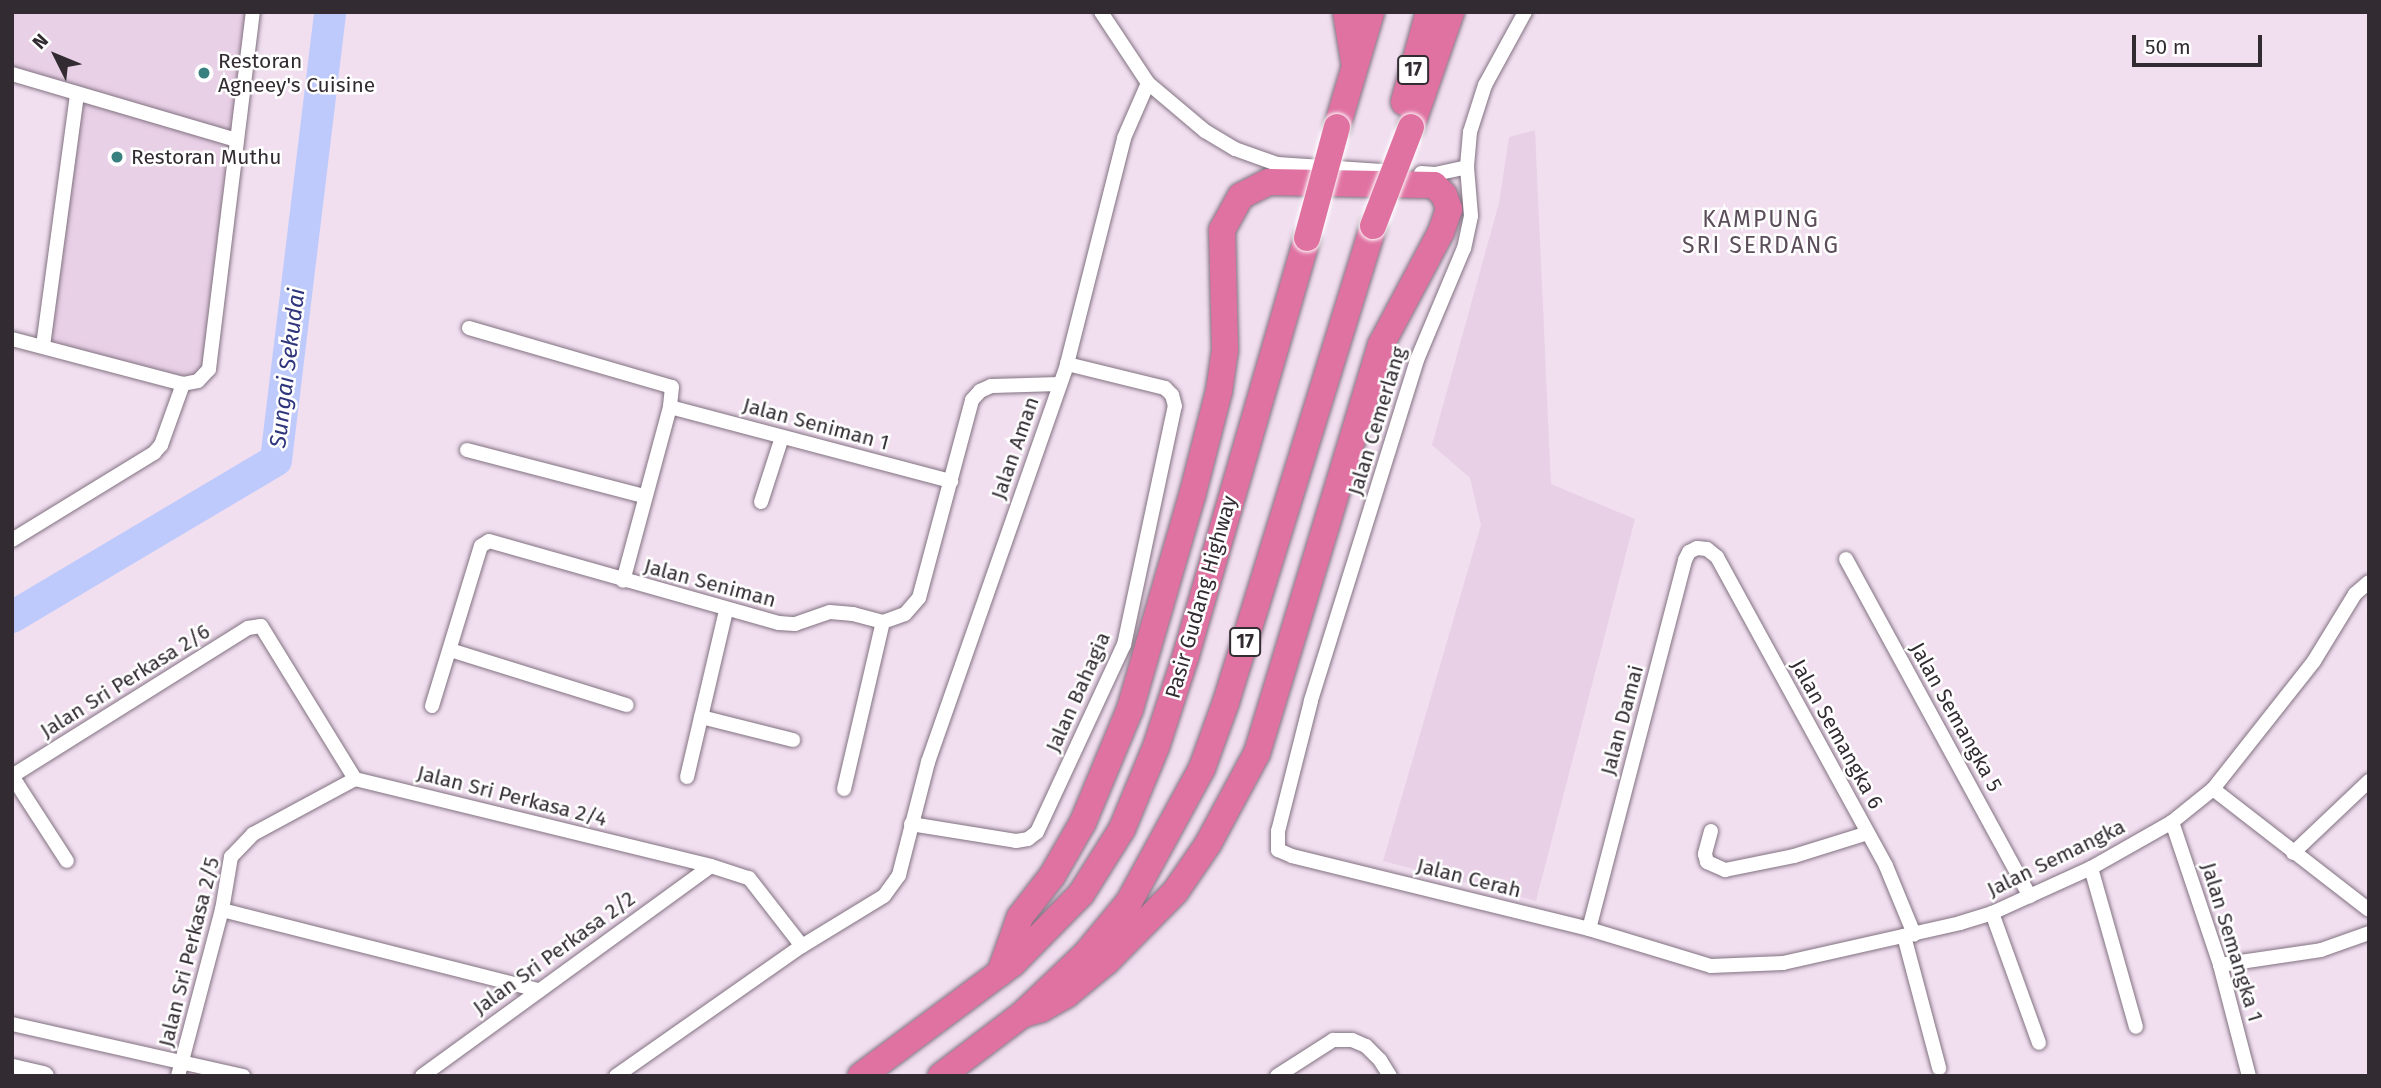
<!DOCTYPE html>
<html>
<head>
<meta charset="utf-8">
<style>
  body { margin:0 }
  #map { position:relative; width:2381px; height:1088px; overflow:hidden; background:#f1dff0; font-family:"Fira Sans",sans-serif }
  div>[style] { position:absolute }
  .built>* { inset:0; background:#e8d0e6 }
  .river>* { height:32px; margin:-16px; padding:0 16px; transform-origin:16px; border-radius:16px; background:#becafb }
  .roads { filter:drop-shadow(0 0 2px #827281) drop-shadow(0 0 2px #827281) }
  .street>* { height:14px; margin:-7px; padding:0 7px; transform-origin:7px; border-radius:7px; background:#fff }
  .secondary>* { height:21px; margin:-10.5px; padding:0 10.5px; transform-origin:10.5px; border-radius:10.5px; background:#fff }
  .highway>* { height:26px; margin:-13px; padding:0 13px; transform-origin:13px; border-radius:13px; background:#e072a2 }
  .bridges { filter:drop-shadow(0 0 2px #fff) drop-shadow(0 0 2px #fff) }
  .highway-bridge>* { height:26px; margin:-13px; padding:0 13px; transform-origin:13px; border-radius:13px; background:#e072a2 }
  .dots>* { width:19px; height:19px; translate:-50% -50%; box-sizing:border-box; border:4px solid #fff; border-radius:50% }
  span { translate:-50% -50%; white-space:nowrap; text-align:center; line-height:1.15; -webkit-text-stroke:5px #fff; paint-order:stroke }
  .shield-label span { padding:2px 5px; background:#fff; border:2px solid; border-radius:5px; -webkit-text-stroke-width:0 }
  .shield-label { font-size:19px; color:#322c32; font-weight:700 }
  .poi-label { font-size:21px; color:#322c32 }
  .left { translate:0 -50%; text-align:left }
  .street-label { font-size:21px; color:#322c32 }
  .neighbourhood-label { font-size:23px; color:#5c4d5b; letter-spacing:2px }
  .water-label { font-size:23px; color:#2f367c; font-style:italic }
  .frame { position:absolute; inset:0; border:14px solid #322c32; pointer-events:none }
  .north { position:absolute; left:21px; top:21px; width:70px; height:70px; -webkit-text-stroke:5px #fff; paint-order:stroke; rotate:313deg; font-size:19px; font-weight:700; line-height:28px; text-align:center; color:#322c32 }
  .north::after { content:''; display:block; margin:auto; width:24px; height:32px; background:#322c32; clip-path:polygon(50% 0,100% 100%,50% 72%,0 100%) }
  .scale { position:absolute; left:2132px; top:35px; width:130px; height:32px; box-sizing:border-box; border:4px solid #322c32; border-top:0; padding-left:9px; font-size:21px; line-height:24px; white-space:nowrap; color:#322c32; -webkit-text-stroke:5px #fff; paint-order:stroke }
</style>
</head>
<body>
<div id="map">
  <div class="built">
    <i style="clip-path:polygon(12px 12px,246px 12px,204px 365px,195px 374px,183px 378px,51px 342px,84px 90px,12px 67px)"></i>
    <i style="clip-path:polygon(1535px 130px,1551px 484px,1635px 519px,1536px 901px,1383px 861px,1481px 525px,1470px 478px,1432px 445px,1499px 203px,1509px 137px)"></i>
  </div>
  <div class="river">
    <i style="left:12px;top:617px;width:307px;rotate:-30.7deg"></i>
    <i style="left:276px;top:460px;width:451px;rotate:-83.1deg"></i>
  </div>
  <div class="roads">
    <div class="street">
      <i style="left:1101px;top:12px;width:85px;rotate:56.5deg"></i>
      <i style="left:1148px;top:83px;width:75px;rotate:40.1deg"></i>
      <i style="left:1205px;top:131px;width:35px;rotate:31deg"></i>
      <i style="left:1235px;top:149px;width:45px;rotate:19.7deg"></i>
      <i style="left:1277px;top:164px;width:120px;rotate:3.8deg"></i>
      <i style="left:1525px;top:12px;width:83px;rotate:118.7deg"></i>
      <i style="left:1485px;top:85px;width:49px;rotate:107.7deg"></i>
      <i style="left:1470px;top:132px;width:35px;rotate:95deg"></i>
      <i style="left:1467px;top:167px;width:49px;rotate:85.3deg"></i>
      <i style="left:1471px;top:216px;width:33px;rotate:102deg"></i>
      <i style="left:1464px;top:248px;width:121px;rotate:112.8deg"></i>
      <i style="left:1417px;top:360px;width:357px;rotate:107.3deg"></i>
      <i style="left:1311px;top:701px;width:134px;rotate:104.2deg"></i>
      <i style="left:1278px;top:831px;width:19px;rotate:90deg"></i>
      <i style="left:1278px;top:850px;width:15px;rotate:23deg"></i>
      <i style="left:1292px;top:856px;width:306px;rotate:13.8deg"></i>
      <i style="left:1589px;top:929px;width:127px;rotate:16.9deg"></i>
      <i style="left:1711px;top:966px;width:72px;rotate:-2.4deg"></i>
      <i style="left:1783px;top:963px;width:181px;rotate:-12.7deg"></i>
      <i style="left:1960px;top:923px;width:34px;rotate:-17deg"></i>
      <i style="left:1992px;top:913px;width:109px;rotate:-24.4deg"></i>
      <i style="left:2091px;top:868px;width:93px;rotate:-29.6deg"></i>
      <i style="left:2172px;top:822px;width:53px;rotate:-38.8deg"></i>
      <i style="left:2213px;top:789px;width:163px;rotate:-51.7deg"></i>
      <i style="left:2314px;top:661px;width:79px;rotate:-58.5deg"></i>
      <i style="left:2355px;top:594px;width:18px;rotate:-41deg"></i>
      <i style="left:12px;top:74px;width:234px;rotate:16.4deg"></i>
      <i style="left:1421px;top:173px;width:14px;rotate:4deg"></i>
      <i style="left:1435px;top:174px;width:33px;rotate:-12deg"></i>
      <i style="left:469px;top:328px;width:211px;rotate:16.2deg"></i>
      <i style="left:672px;top:387px;width:20px;rotate:96deg"></i>
      <i style="left:670px;top:407px;width:180px;rotate:105.1deg"></i>
      <i style="left:12px;top:339px;width:177px;rotate:14.7deg"></i>
      <i style="left:183px;top:384px;width:15px;rotate:-11deg"></i>
      <i style="left:198px;top:381px;width:16px;rotate:-47deg"></i>
      <i style="left:209px;top:369px;width:360px;rotate:-83deg"></i>
      <i style="left:43px;top:346px;width:254px;rotate:-82.3deg"></i>
      <i style="left:670px;top:407px;width:291px;rotate:14.8deg"></i>
      <i style="left:467px;top:450px;width:183px;rotate:14.6deg"></i>
      <i style="left:761px;top:502px;width:68px;rotate:-72.1deg"></i>
      <i style="left:12px;top:540px;width:167px;rotate:-31.5deg"></i>
      <i style="left:154px;top:453px;width:11px;rotate:-49deg"></i>
      <i style="left:161px;top:445px;width:65px;rotate:-70.2deg"></i>
      <i style="left:1846px;top:559px;width:384px;rotate:61.4deg"></i>
      <i style="left:450px;top:650px;width:185px;rotate:17.3deg"></i>
      <i style="left:432px;top:706px;width:167px;rotate:-73deg"></i>
      <i style="left:481px;top:546px;width:9px;rotate:-32deg"></i>
      <i style="left:489px;top:541px;width:301px;rotate:15.8deg"></i>
      <i style="left:779px;top:623px;width:16px;rotate:4deg"></i>
      <i style="left:795px;top:624px;width:37px;rotate:-19deg"></i>
      <i style="left:830px;top:612px;width:23px;rotate:5deg"></i>
      <i style="left:853px;top:614px;width:31px;rotate:15deg"></i>
      <i style="left:883px;top:622px;width:23px;rotate:-20deg"></i>
      <i style="left:905px;top:614px;width:21px;rotate:-49deg"></i>
      <i style="left:919px;top:598px;width:205px;rotate:-75deg"></i>
      <i style="left:972px;top:400px;width:12px;rotate:-48deg"></i>
      <i style="left:980px;top:391px;width:12px;rotate:-24deg"></i>
      <i style="left:991px;top:386px;width:69px;rotate:-1.7deg"></i>
      <i style="left:701px;top:717px;width:95px;rotate:14deg"></i>
      <i style="left:12px;top:776px;width:279px;rotate:-32.1deg"></i>
      <i style="left:248px;top:628px;width:13px;rotate:-9deg"></i>
      <i style="left:261px;top:626px;width:180px;rotate:58.4deg"></i>
      <i style="left:355px;top:779px;width:366px;rotate:13.7deg"></i>
      <i style="left:711px;top:866px;width:40px;rotate:18deg"></i>
      <i style="left:749px;top:878px;width:86px;rotate:52.1deg"></i>
      <i style="left:12px;top:776px;width:101px;rotate:57.1deg"></i>
      <i style="left:687px;top:777px;width:171px;rotate:-76.8deg"></i>
      <i style="left:844px;top:789px;width:171px;rotate:-76.9deg"></i>
      <i style="left:2213px;top:789px;width:197px;rotate:37.8deg"></i>
      <i style="left:2172px;top:822px;width:151px;rotate:71.4deg"></i>
      <i style="left:2220px;top:965px;width:115px;rotate:75.4deg"></i>
      <i style="left:911px;top:824px;width:106px;rotate:9.2deg"></i>
      <i style="left:1016px;top:841px;width:12px;rotate:-9deg"></i>
      <i style="left:1028px;top:839px;width:11px;rotate:-38deg"></i>
      <i style="left:1037px;top:832px;width:206px;rotate:-65.1deg"></i>
      <i style="left:1124px;top:645px;width:244px;rotate:-78deg"></i>
      <i style="left:1175px;top:406px;width:11px;rotate:-105deg"></i>
      <i style="left:1172px;top:395px;width:10px;rotate:-135deg"></i>
      <i style="left:1165px;top:388px;width:101px;rotate:-166.2deg"></i>
      <i style="left:1711px;top:831px;width:24px;rotate:105deg"></i>
      <i style="left:1705px;top:854px;width:8px;rotate:76deg"></i>
      <i style="left:1707px;top:862px;width:20px;rotate:24deg"></i>
      <i style="left:1725px;top:870px;width:70px;rotate:-11.5deg"></i>
      <i style="left:1794px;top:856px;width:77px;rotate:-17.3deg"></i>
      <i style="left:2293px;top:853px;width:105px;rotate:-43.5deg"></i>
      <i style="left:2091px;top:868px;width:165px;rotate:74.2deg"></i>
      <i style="left:222px;top:910px;width:327px;rotate:14.2deg"></i>
      <i style="left:1992px;top:913px;width:138px;rotate:70.1deg"></i>
      <i style="left:1589px;top:929px;width:381px;rotate:-75.4deg"></i>
      <i style="left:1685px;top:560px;width:9px;rotate:-63deg"></i>
      <i style="left:1689px;top:552px;width:9px;rotate:-27deg"></i>
      <i style="left:1697px;top:548px;width:10px;rotate:6deg"></i>
      <i style="left:1707px;top:549px;width:13px;rotate:39deg"></i>
      <i style="left:1717px;top:557px;width:352px;rotate:61.3deg"></i>
      <i style="left:1886px;top:866px;width:74px;rotate:67.6deg"></i>
      <i style="left:1904px;top:936px;width:137px;rotate:75.1deg"></i>
      <i style="left:2220px;top:965px;width:102px;rotate:-8.4deg"></i>
      <i style="left:2321px;top:950px;width:51px;rotate:-19.5deg"></i>
      <i style="left:12px;top:1024px;width:237px;rotate:12.7deg"></i>
      <i style="left:178px;top:1076px;width:172px;rotate:-75.2deg"></i>
      <i style="left:222px;top:910px;width:54px;rotate:-80.4deg"></i>
      <i style="left:231px;top:857px;width:32px;rotate:-46deg"></i>
      <i style="left:253px;top:834px;width:116px;rotate:-28.3deg"></i>
      <i style="left:422px;top:1076px;width:357px;rotate:-36deg"></i>
      <i style="left:616px;top:1076px;width:227px;rotate:-35deg"></i>
      <i style="left:802px;top:946px;width:96px;rotate:-31.4deg"></i>
      <i style="left:884px;top:896px;width:26px;rotate:-54deg"></i>
      <i style="left:899px;top:875px;width:117px;rotate:-75.6deg"></i>
      <i style="left:928px;top:762px;width:422px;rotate:-70.7deg"></i>
      <i style="left:1067px;top:364px;width:233px;rotate:-75.8deg"></i>
      <i style="left:1124px;top:138px;width:60px;rotate:-66.4deg"></i>
      <i style="left:1277px;top:1076px;width:67px;rotate:-32.7deg"></i>
      <i style="left:1333px;top:1040px;width:19px"></i>
      <i style="left:1352px;top:1040px;width:15px;rotate:23deg"></i>
      <i style="left:1366px;top:1046px;width:20px;rotate:45deg"></i>
      <i style="left:1380px;top:1060px;width:19px;rotate:58deg"></i>
    </div>
    <div class="secondary">
      <i style="left:12px;top:1069px;width:32px;rotate:13deg"></i>
    </div>
    <div class="highway">
      <i style="left:1346px;top:12px;width:50px;rotate:80.7deg"></i>
      <i style="left:1404px;top:102px;width:93px;rotate:-74.5deg"></i>
      <i style="left:1337px;top:127px;width:120px;rotate:-73.5deg"></i>
      <i style="left:1411px;top:127px;width:122px;rotate:-70.8deg"></i>
      <i style="left:1000px;top:973px;width:59px;rotate:-70.3deg"></i>
      <i style="left:1020px;top:917px;width:52px;rotate:-52deg"></i>
      <i style="left:1052px;top:876px;width:62px;rotate:-60.1deg"></i>
      <i style="left:1083px;top:822px;width:122px;rotate:-67.4deg"></i>
      <i style="left:1130px;top:709px;width:222px;rotate:-73.8deg"></i>
      <i style="left:1192px;top:496px;width:108px;rotate:-75.6deg"></i>
      <i style="left:1219px;top:391px;width:41px;rotate:-81.7deg"></i>
      <i style="left:1225px;top:350px;width:120px;rotate:-91.4deg"></i>
      <i style="left:1222px;top:230px;width:39px;rotate:-61deg"></i>
      <i style="left:1241px;top:196px;width:31px;rotate:-27deg"></i>
      <i style="left:1269px;top:182px;width:165px;rotate:1deg"></i>
      <i style="left:1434px;top:185px;width:14px;rotate:45deg"></i>
      <i style="left:1444px;top:195px;width:15px;rotate:70deg"></i>
      <i style="left:1449px;top:209px;width:24px;rotate:109deg"></i>
      <i style="left:1441px;top:232px;width:128px;rotate:118deg"></i>
      <i style="left:1381px;top:345px;width:426px;rotate:106.9deg"></i>
      <i style="left:1257px;top:753px;width:103px;rotate:118.3deg"></i>
      <i style="left:1208px;top:844px;width:58px;rotate:124.5deg"></i>
      <i style="left:1175px;top:892px;width:97px;rotate:134.6deg"></i>
      <i style="left:1107px;top:961px;width:53px;rotate:140.3deg"></i>
      <i style="left:1066px;top:995px;width:29px;rotate:151deg"></i>
      <i style="left:1041px;top:1009px;width:19px;rotate:164deg"></i>
      <i style="left:861px;top:1076px;width:189px;rotate:-36.6deg"></i>
      <i style="left:1013px;top:963px;width:97px;rotate:-45.4deg"></i>
      <i style="left:1081px;top:894px;width:77px;rotate:-57.8deg"></i>
      <i style="left:1122px;top:829px;width:89px;rotate:-67.5deg"></i>
      <i style="left:1156px;top:747px;width:97px;rotate:-71.9deg"></i>
      <i style="left:1186px;top:655px;width:434px;rotate:-73.8deg"></i>
      <i style="left:941px;top:1076px;width:103px;rotate:-37.1deg"></i>
      <i style="left:1023px;top:1014px;width:87px;rotate:-43.6deg"></i>
      <i style="left:1086px;top:954px;width:67px;rotate:-50.4deg"></i>
      <i style="left:1129px;top:902px;width:153px;rotate:-61.4deg"></i>
      <i style="left:1202px;top:768px;width:70px;rotate:-70deg"></i>
      <i style="left:1226px;top:702px;width:498px;rotate:-72.8deg"></i>
    </div>
  </div>
  <div class="bridges">
    <div class="highway-bridge">
      <i style="left:1373px;top:226px;width:106px;rotate:-69deg"></i>
      <i style="left:1307px;top:238px;width:115px;rotate:-74.9deg"></i>
    </div>
  </div>
  <div class="dots">
    <i style="left:204px;top:73px;background:#388080"></i>
    <i style="left:117px;top:157px;background:#388080"></i>
  </div>
  <div class="shield-label">
    <span style="left:1413px;top:70px">17</span>
    <span style="left:1245px;top:642px">17</span>
  </div>
  <div class="poi-label">
    <span class="left" style="left:218px;top:73px">Restoran<br>Agneey's Cuisine</span>
    <span class="left" style="left:131px;top:157px">Restoran Muthu</span>
  </div>
  <div class="street-label">
    <span style="left:1377px;top:421px;rotate:-73deg">Jalan Cemerlang</span>
    <span style="left:816px;top:424px;rotate:15deg">Jalan Seniman 1</span>
    <span style="left:1015px;top:448px;rotate:-71deg">Jalan Aman</span>
    <span style="left:710px;top:583px;rotate:15deg">Jalan Seniman</span>
    <span style="left:1201px;top:597px;rotate:-74deg">Pasir Gudang Highway</span>
    <span style="left:125px;top:681px;rotate:-32deg">Jalan Sri Perkasa 2/6</span>
    <span style="left:1078px;top:692px;rotate:-66deg">Jalan Bahagia</span>
    <span style="left:1956px;top:717px;rotate:61deg">Jalan Semangka 5</span>
    <span style="left:1622px;top:720px;rotate:-75deg">Jalan Damai</span>
    <span style="left:1837px;top:734px;rotate:61deg">Jalan Semangka 6</span>
    <span style="left:512px;top:796px;rotate:14deg">Jalan Sri Perkasa 2/4</span>
    <span style="left:2056px;top:858px;rotate:-26deg">Jalan Semangka</span>
    <span style="left:1469px;top:878px;rotate:14deg">Jalan Cerah</span>
    <span style="left:2232px;top:942px;rotate:73deg">Jalan Semangka 1</span>
    <span style="left:189px;top:952px;rotate:-76deg">Jalan Sri Perkasa 2/5</span>
    <span style="left:554px;top:953px;rotate:-36deg">Jalan Sri Perkasa 2/2</span>
  </div>
  <div class="neighbourhood-label">
    <span style="left:1761px;top:232px">KAMPUNG<br>SRI SERDANG</span>
  </div>
  <div class="water-label">
    <span style="left:287px;top:368px;rotate:-83deg">Sungai Sekudai</span>
  </div>
  <div class="frame"></div>
  <div class="north">N</div>
  <div class="scale">50 m</div>
</div>
</body>
</html>
